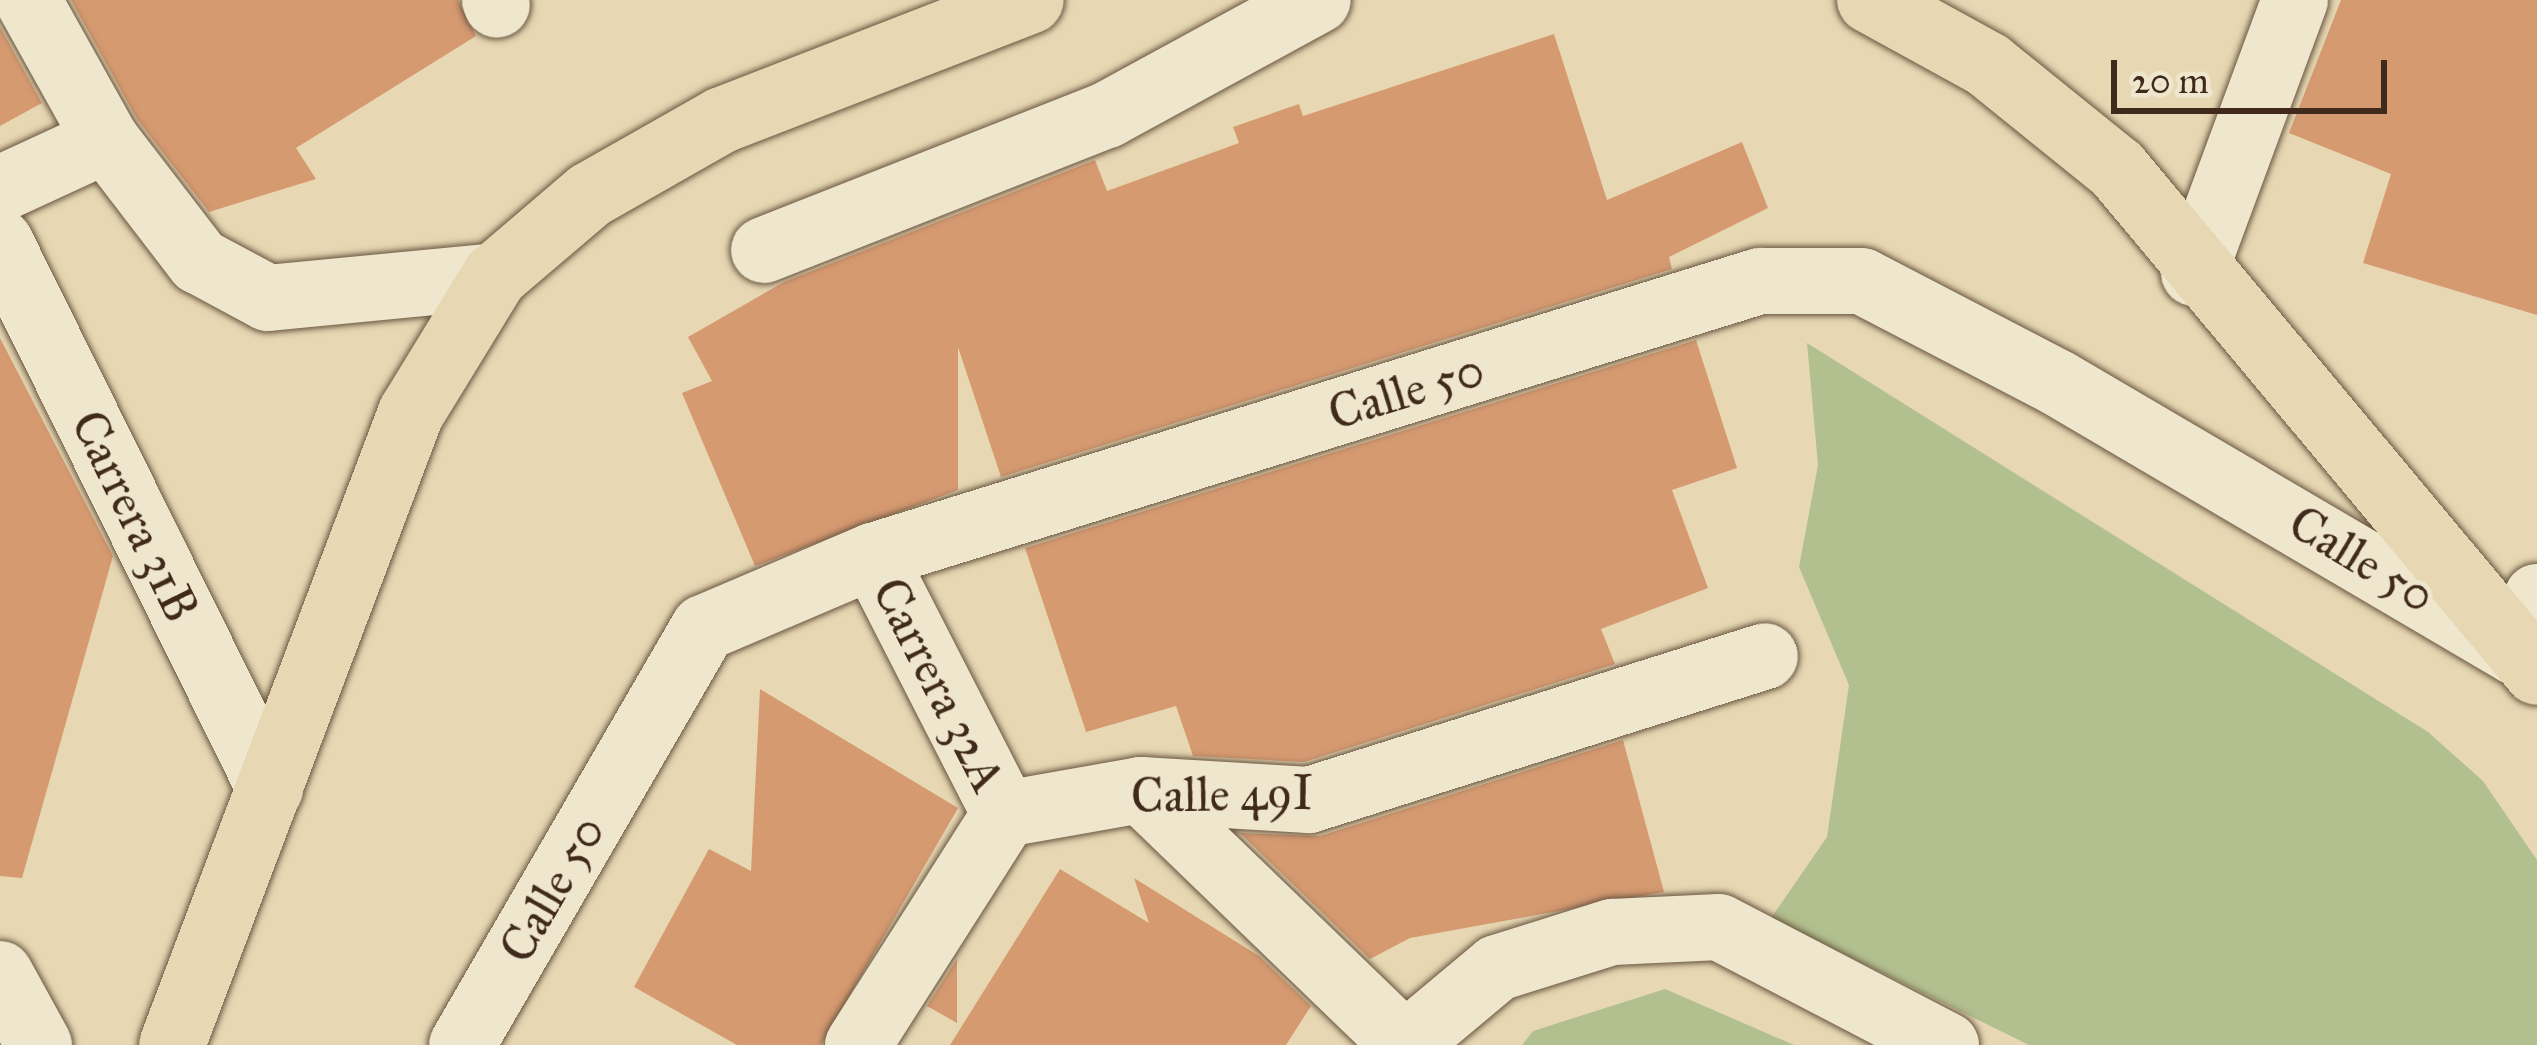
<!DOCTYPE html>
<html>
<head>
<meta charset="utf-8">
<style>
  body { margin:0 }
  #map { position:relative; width:2537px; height:1045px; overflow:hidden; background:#e7d8b3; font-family:"IM FELL Great Primer",serif }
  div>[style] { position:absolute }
  .green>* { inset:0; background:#b2bf8f }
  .building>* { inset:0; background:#d69a71 }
  .roads { filter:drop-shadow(0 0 3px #6a5641) drop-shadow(0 0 3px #6a5641) }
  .minor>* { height:66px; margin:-33px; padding:0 33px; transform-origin:33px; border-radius:33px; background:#efe6ce }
  .major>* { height:66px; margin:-33px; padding:0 33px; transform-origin:33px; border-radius:33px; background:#e7d8b3 }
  span { translate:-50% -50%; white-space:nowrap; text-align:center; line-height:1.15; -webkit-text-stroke:9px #efe6ce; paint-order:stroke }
  .street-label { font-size:48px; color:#402a1b }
  .scale { position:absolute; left:2111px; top:60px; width:276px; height:54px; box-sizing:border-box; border:6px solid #402a1b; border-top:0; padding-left:15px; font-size:36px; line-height:42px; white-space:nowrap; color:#402a1b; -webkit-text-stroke:9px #efe6ce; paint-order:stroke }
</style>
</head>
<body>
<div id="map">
  <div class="green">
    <i style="clip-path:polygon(1807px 343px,2428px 732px,2483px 781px,2537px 860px,2537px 1045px,2029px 1045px,1771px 918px,1827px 837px,1849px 685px,1799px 567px,1818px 465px)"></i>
    <i style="clip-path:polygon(1665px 989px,1794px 1045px,1522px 1045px,1533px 1031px)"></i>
  </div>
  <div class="building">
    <i style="clip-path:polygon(71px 0,458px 0,476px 36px,296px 148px,316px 179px,209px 212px,137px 119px)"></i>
    <i style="clip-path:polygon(2341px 0,2537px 0,2537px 315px,2363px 263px,2391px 174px,2289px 133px)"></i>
    <i style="clip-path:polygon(0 27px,42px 103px,0 126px)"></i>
    <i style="clip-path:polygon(1554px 34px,1607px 200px,1742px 142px,1768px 208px,1669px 257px,1672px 269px,1001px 477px,958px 347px,958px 490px,755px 566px,682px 393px,712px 381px,688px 337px,784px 282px,1095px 160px,1107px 191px,1239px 143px,1233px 127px,1299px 104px,1303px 116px)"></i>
    <i style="clip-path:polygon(0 338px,113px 556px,22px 878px,0 876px)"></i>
    <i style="clip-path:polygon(1696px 340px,1737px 468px,1672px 490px,1708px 588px,1601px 629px,1615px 664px,1304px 762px,1193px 756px,1176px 706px,1086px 732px,1025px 548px)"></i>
    <i style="clip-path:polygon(760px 689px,958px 808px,821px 1045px,737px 1045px,634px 987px,709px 849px,751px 871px)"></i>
    <i style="clip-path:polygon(1623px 740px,1664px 892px,1410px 938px,1370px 959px,1240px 833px,1320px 836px)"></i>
    <i style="clip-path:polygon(1060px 869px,1149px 923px,1134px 878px,1259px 956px,1311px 1006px,1286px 1045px,950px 1045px)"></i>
    <i style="clip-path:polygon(957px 959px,957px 1023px,927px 1006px)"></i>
  </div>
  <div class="roads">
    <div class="minor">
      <i style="left:28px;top:0;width:160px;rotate:60.9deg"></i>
      <i style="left:106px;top:140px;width:153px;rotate:52.5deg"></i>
      <i style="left:199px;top:261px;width:78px;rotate:28.2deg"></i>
      <i style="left:268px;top:298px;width:228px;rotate:-5.5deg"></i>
      <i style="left:495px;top:0;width:5px;rotate:68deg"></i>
      <i style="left:0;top:189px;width:117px;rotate:-24.8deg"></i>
      <i style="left:0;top:242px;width:610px;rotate:63.73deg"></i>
      <i style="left:764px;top:250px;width:369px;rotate:-21.5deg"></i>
      <i style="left:1107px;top:115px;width:240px;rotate:-28.6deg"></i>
      <i style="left:2194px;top:273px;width:291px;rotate:-69.7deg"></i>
      <i style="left:873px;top:556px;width:290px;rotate:62.9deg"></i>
      <i style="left:1141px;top:790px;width:367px;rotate:44deg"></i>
      <i style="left:0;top:974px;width:81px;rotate:61.2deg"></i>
      <i style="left:462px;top:1045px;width:482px;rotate:-59.9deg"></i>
      <i style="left:704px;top:628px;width:184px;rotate:-23.1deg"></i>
      <i style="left:873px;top:556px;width:929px;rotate:-17.23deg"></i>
      <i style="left:1760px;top:281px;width:102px"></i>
      <i style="left:1862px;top:281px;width:221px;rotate:27.5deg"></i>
      <i style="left:2058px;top:383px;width:531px;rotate:30.43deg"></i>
      <i style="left:2516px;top:652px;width:59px;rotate:-69.1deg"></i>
      <i style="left:858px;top:1045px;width:274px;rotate:-57.5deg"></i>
      <i style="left:1005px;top:814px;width:138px;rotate:-10deg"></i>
      <i style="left:1141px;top:790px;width:168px;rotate:3.4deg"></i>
      <i style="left:1309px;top:800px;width:478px;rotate:-17.5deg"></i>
      <i style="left:1405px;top:1045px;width:120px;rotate:-39.9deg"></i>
      <i style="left:1497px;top:968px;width:121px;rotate:-17.4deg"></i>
      <i style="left:1612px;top:932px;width:107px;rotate:-2.7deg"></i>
      <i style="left:1719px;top:927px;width:256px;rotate:27.5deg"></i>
    </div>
    <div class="major">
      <i style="left:1870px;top:0;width:135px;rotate:28.8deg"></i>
      <i style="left:1988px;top:65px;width:166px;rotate:38.9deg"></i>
      <i style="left:2117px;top:169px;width:655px;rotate:50.14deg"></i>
      <i style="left:172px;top:1045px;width:676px;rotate:-69.29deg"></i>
      <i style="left:411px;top:413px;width:161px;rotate:-58.5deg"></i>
      <i style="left:495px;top:276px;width:125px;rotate:-40.5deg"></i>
      <i style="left:590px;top:195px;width:152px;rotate:-29.6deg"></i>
      <i style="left:722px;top:120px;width:331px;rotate:-21.2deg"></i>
    </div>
  </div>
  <div class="street-label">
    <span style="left:1406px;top:391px;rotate:-17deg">Calle 50</span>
    <span style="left:135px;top:516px;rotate:64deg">Carrera 31B</span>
    <span style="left:2362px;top:559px;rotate:31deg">Calle 50</span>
    <span style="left:939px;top:685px;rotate:63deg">Carrera 32A</span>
    <span style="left:1222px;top:794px;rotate:-1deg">Calle 49I</span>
    <span style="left:552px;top:889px;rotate:-60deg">Calle 50</span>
  </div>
  <div class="scale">20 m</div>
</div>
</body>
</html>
